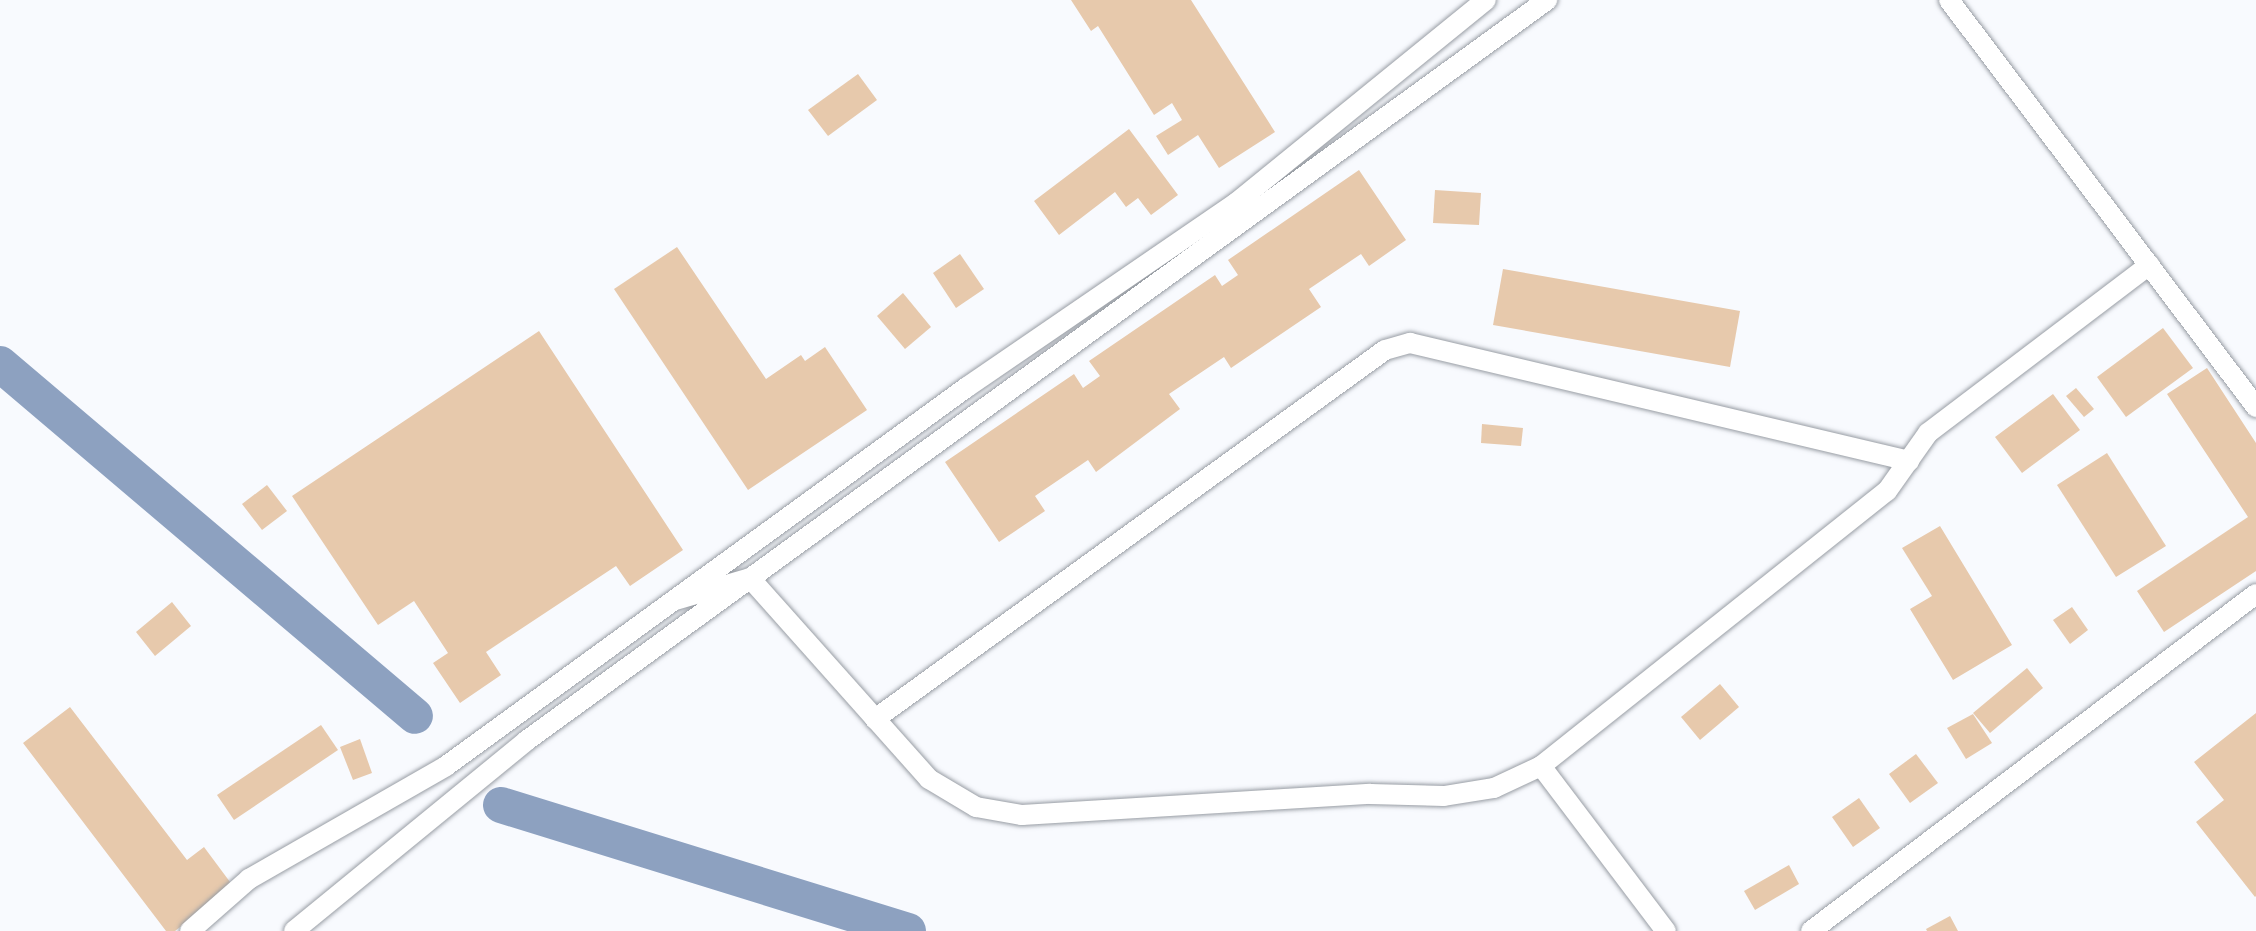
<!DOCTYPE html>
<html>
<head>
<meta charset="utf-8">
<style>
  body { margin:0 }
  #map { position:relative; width:2256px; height:931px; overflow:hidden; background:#f8fafe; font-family:"Roboto Condensed",sans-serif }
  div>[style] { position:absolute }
  .canal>* { height:36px; margin:-18px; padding:0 18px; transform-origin:18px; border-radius:18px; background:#8da1c0 }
  .building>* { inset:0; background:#e7c9ac }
  .roads { filter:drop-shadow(0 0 2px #989da4) drop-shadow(0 0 2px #989da4) }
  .lane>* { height:20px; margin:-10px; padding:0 10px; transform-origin:10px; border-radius:10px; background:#fff }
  span { translate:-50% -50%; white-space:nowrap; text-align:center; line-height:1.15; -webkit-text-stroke:6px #f8fafe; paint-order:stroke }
</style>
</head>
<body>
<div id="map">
  <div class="canal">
    <i style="left:0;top:364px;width:544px;rotate:40.3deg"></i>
    <i style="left:501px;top:805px;width:426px;rotate:17.2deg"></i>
  </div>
  <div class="building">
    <i style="clip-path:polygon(1071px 0,1191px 0,1275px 132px,1219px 168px,1198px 135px,1168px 155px,1156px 136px,1182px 120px,1172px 103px,1154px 115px,1098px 26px,1091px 31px)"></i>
    <i style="clip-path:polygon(858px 74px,877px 100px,828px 136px,808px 110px)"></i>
    <i style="clip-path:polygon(1129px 129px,1178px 195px,1151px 215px,1138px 198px,1126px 207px,1115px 192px,1059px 235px,1034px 201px)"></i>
    <i style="clip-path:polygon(1359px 170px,1406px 240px,1369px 266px,1361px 254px,1309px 289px,1321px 307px,1231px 368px,1224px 357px,1169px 394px,1180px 409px,1096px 472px,1088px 460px,1035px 496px,1045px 511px,999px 542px,945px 462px,1074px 374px,1083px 388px,1100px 376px,1089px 361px,1215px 275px,1222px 286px,1238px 275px,1228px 260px)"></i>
    <i style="clip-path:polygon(1435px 190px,1481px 193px,1479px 225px,1433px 223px)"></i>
    <i style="clip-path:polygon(677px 247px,766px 379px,801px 355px,805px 361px,825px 347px,867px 410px,748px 490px,614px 289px)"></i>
    <i style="clip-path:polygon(960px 254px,984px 289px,956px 308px,933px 273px)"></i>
    <i style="clip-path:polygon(1503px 269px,1740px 311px,1730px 367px,1493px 325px)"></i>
    <i style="clip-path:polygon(903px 293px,931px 327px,905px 349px,877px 316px)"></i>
    <i style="clip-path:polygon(2163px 328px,2193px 368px,2126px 417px,2097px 377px)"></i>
    <i style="clip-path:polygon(539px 331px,683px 550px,630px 586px,616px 566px,486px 652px,501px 675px,460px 703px,433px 663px,448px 653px,414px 601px,378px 625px,292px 496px)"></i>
    <i style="clip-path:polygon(2207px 368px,2256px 443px,2256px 571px,2164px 632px,2137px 591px,2248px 517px,2167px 394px)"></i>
    <i style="clip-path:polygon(2076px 388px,2094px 409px,2084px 417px,2066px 396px)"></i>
    <i style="clip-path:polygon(2053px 394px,2080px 430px,2022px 473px,1995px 437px)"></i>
    <i style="clip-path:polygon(1482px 424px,1523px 428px,1521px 446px,1481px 443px)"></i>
    <i style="clip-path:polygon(2107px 453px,2166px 546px,2116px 577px,2057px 485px)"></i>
    <i style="clip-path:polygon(267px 485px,287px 511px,262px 530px,242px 504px)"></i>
    <i style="clip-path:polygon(1940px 526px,2012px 645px,1953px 680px,1910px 609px,1932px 596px,1902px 548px)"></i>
    <i style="clip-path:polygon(172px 602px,191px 626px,155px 656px,136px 632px)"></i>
    <i style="clip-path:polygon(2072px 607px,2088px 630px,2070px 644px,2053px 620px)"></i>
    <i style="clip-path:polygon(2027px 668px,2043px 688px,1990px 733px,1973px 713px)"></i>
    <i style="clip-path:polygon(1720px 684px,1739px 707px,1700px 740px,1681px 717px)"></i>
    <i style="clip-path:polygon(70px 707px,187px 860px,204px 847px,233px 886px,175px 931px,166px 931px,23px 743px)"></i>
    <i style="clip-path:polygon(2256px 713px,2256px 896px,2255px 897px,2196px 822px,2224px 800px,2194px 762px)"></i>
    <i style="clip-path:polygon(1973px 714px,1992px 743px,1966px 759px,1947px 728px)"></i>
    <i style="clip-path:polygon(321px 725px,338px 750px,234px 820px,217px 795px)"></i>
    <i style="clip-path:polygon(360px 739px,372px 773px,353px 780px,340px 747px)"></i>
    <i style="clip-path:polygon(1916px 754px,1938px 783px,1910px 803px,1889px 774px)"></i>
    <i style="clip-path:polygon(1859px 798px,1880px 828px,1853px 847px,1832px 817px)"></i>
    <i style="clip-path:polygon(1789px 865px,1799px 884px,1755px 910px,1744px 891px)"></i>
    <i style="clip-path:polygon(1950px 916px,1958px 931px,1927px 931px,1926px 929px)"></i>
  </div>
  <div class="roads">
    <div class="lane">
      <i style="left:1949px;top:0;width:510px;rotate:52.97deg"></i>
      <i style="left:675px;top:600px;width:78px;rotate:-16.3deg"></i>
      <i style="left:750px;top:578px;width:269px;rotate:48.3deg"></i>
      <i style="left:929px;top:779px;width:55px;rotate:30.8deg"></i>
      <i style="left:976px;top:807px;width:47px;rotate:9.9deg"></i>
      <i style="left:1022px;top:815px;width:349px;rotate:-3.5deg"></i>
      <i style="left:1370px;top:794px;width:74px;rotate:1.5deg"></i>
      <i style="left:1444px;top:796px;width:51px;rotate:-9.1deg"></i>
      <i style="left:1494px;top:788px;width:52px;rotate:-25.1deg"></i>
      <i style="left:1541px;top:766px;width:442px;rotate:-38.5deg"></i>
      <i style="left:1887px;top:491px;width:71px;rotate:-54.7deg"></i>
      <i style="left:1928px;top:433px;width:278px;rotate:-37.2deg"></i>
      <i style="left:875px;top:719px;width:629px;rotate:-35.89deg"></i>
      <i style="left:1385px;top:350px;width:26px;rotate:-16deg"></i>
      <i style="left:1410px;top:343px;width:513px;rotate:13.3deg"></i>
      <i style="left:1541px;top:766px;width:207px;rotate:52.9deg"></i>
      <i style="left:190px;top:931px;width:79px;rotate:-41.4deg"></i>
      <i style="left:249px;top:879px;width:227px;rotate:-29.8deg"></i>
      <i style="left:446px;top:766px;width:644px;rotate:-36.03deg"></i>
      <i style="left:967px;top:387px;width:326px;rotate:-34.4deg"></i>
      <i style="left:1236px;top:203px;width:322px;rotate:-39.1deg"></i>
      <i style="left:294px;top:931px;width:300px;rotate:-39.3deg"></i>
      <i style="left:526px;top:741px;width:1262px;rotate:-35.97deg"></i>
      <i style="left:1811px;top:931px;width:558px;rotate:-37.14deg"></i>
    </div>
  </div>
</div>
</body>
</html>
